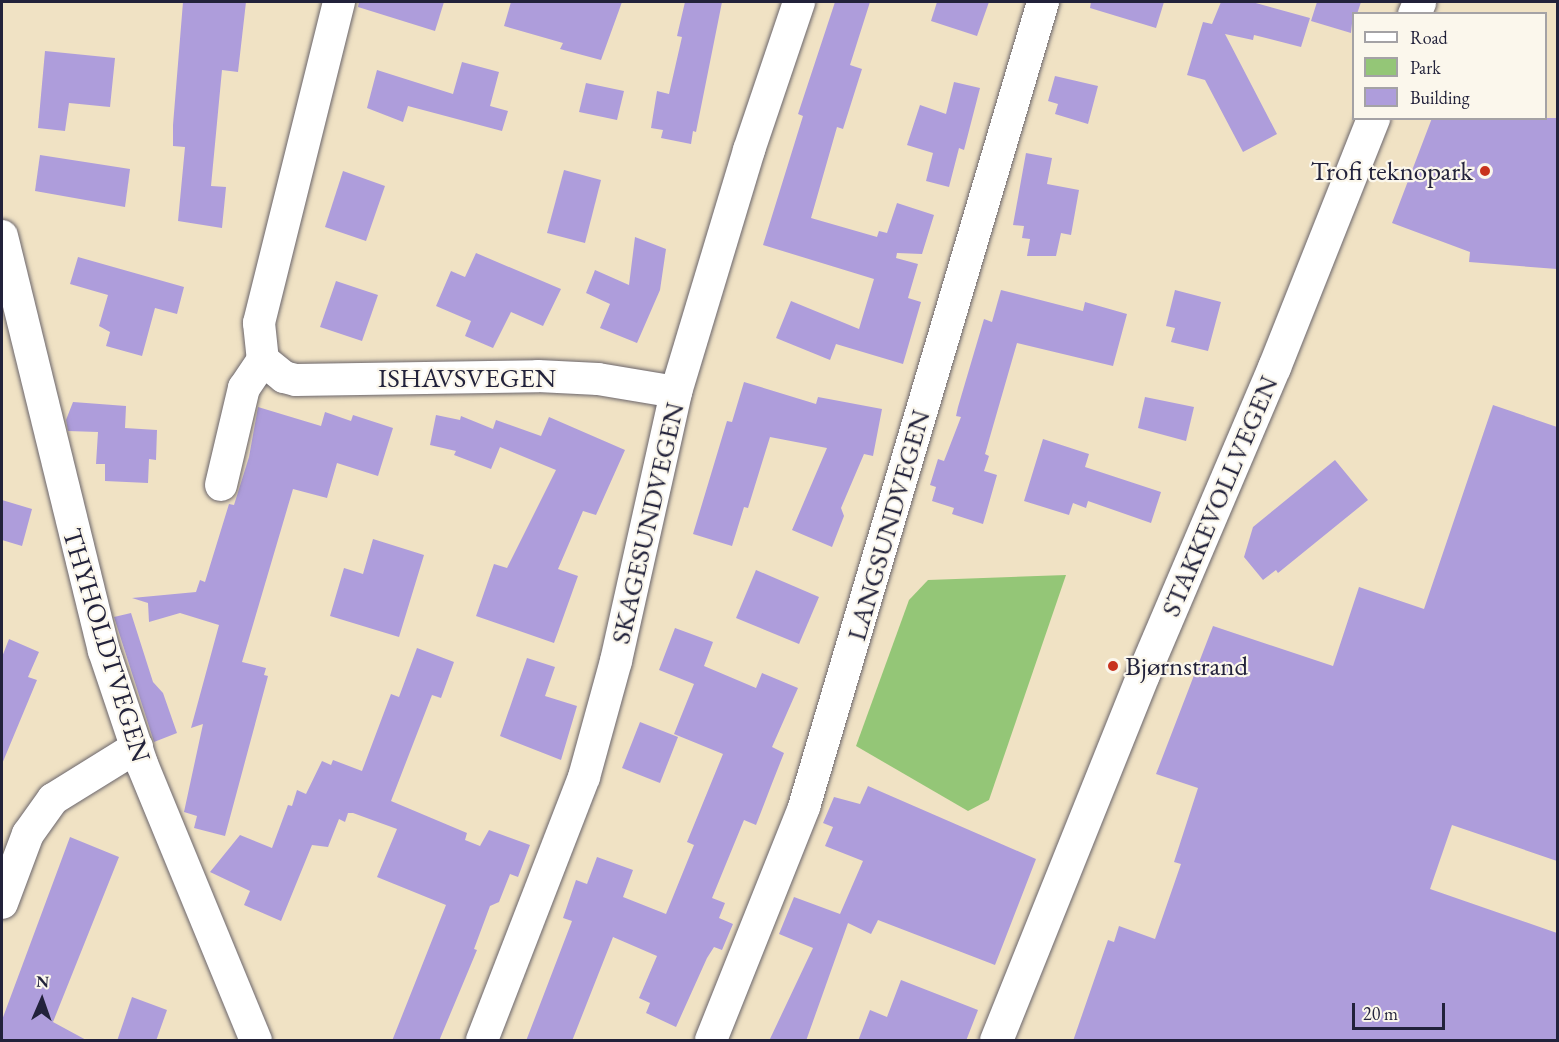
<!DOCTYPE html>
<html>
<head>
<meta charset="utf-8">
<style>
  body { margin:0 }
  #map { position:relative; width:1559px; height:1042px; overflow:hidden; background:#f0e2c4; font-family:"EB Garamond",serif }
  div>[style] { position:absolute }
  .green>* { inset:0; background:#94c677 }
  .building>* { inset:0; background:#ae9ddb }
  .roads { filter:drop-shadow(0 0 2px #6a656b) drop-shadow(0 0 2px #6a656b) }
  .minor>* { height:32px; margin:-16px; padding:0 16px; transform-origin:16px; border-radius:16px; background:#fff }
  .tertiary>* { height:33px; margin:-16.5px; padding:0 16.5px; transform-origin:16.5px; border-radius:16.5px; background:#fff }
  .dots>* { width:16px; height:16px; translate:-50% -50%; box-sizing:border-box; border:3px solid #fbf7ec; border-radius:50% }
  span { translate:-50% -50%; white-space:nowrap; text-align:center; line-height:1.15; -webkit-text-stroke:4.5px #fbf7ec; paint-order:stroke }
  .poi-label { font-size:27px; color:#22223b }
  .right { translate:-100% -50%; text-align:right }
  .left { translate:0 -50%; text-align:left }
  .street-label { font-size:27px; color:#22223b }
  .frame { position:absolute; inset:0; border:3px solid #22223b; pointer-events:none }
  .legend { position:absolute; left:1352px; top:12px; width:195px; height:108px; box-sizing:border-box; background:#fbf7ec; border:2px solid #a4a2a5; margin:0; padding:8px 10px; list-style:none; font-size:18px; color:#22223b }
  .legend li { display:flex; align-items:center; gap:12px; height:30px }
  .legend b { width:30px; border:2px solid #a4a2a5 }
  .north { position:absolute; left:12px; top:970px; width:60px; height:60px; -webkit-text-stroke:4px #fbf7ec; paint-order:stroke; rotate:2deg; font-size:16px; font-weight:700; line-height:24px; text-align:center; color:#22223b }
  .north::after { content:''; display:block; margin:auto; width:21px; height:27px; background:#22223b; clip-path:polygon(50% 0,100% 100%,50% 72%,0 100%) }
  .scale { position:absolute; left:1352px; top:1003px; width:93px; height:27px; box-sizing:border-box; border:3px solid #22223b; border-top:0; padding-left:8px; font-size:18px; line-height:21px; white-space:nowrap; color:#22223b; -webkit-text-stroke:4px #fbf7ec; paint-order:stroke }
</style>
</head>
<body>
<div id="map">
  <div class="green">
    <i style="clip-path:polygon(1066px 575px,989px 800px,968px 811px,856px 746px,909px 600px,928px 580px)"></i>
  </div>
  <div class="building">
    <i style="clip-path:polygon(183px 2px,246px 2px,238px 72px,222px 70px,211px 186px,226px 187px,222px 228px,178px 221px,185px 147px,173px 146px,173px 125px)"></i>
    <i style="clip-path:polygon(359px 2px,444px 2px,435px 31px,358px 7px)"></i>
    <i style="clip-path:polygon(511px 2px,622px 2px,601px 60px,560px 49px,563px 43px,504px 26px)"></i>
    <i style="clip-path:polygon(685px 2px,722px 2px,696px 132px,693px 131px,691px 144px,661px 138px,663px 130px,651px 128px,657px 91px,669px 94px,682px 37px,677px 36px)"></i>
    <i style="clip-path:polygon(835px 2px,870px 2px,850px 65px,862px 69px,843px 129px,837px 127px,811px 218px,877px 237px,879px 231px,887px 233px,897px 203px,934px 215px,922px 254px,897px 253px,896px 258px,918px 264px,908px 298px,921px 302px,903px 364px,836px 344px,830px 360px,776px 338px,791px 301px,859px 329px,874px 279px,763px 245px,803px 116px,798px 114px)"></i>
    <i style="clip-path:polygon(937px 2px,989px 2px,977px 36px,931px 21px)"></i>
    <i style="clip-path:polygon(1091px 2px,1164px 2px,1156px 28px,1090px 8px)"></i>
    <i style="clip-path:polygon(1221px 2px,1252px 2px,1310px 18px,1301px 47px,1254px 35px,1253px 40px,1225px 34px,1277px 134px,1243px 152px,1205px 80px,1187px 75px,1203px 22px,1212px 24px)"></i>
    <i style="clip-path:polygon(1317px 2px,1361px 2px,1357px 14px,1353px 14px,1351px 33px,1311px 21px)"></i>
    <i style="clip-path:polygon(45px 51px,115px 58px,110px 107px,69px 103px,65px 131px,38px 128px)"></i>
    <i style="clip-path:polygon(462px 62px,499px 72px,490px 106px,508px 111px,502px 131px,408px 106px,403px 122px,367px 108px,377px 70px,453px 94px)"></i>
    <i style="clip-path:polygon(1055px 76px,1098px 86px,1088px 124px,1055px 114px,1058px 104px,1048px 101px)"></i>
    <i style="clip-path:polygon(954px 82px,980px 88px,964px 150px,959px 148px,949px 187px,926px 181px,933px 153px,907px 145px,920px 105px,946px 114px)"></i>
    <i style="clip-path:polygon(586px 83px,624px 91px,617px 120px,579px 112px)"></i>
    <i style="clip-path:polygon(1432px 118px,1557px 118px,1557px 269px,1469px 262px,1470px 252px,1392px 223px)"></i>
    <i style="clip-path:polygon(1026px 153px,1052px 158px,1047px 184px,1079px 190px,1071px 235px,1061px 233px,1056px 256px,1027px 256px,1030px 239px,1022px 238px,1024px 226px,1013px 225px)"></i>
    <i style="clip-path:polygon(40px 155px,130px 169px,125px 207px,35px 191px)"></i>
    <i style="clip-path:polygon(564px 170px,601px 180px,585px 243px,547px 233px)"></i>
    <i style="clip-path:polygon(343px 171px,385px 186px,366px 241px,325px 227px)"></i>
    <i style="clip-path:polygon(635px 237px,666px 249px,660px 290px,637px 343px,600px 328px,610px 304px,586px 293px,595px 270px,629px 285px)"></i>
    <i style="clip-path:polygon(476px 253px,561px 289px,543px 326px,511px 312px,493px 348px,465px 336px,471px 321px,436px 306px,451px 271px,465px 277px)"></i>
    <i style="clip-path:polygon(78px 257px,184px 287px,177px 314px,155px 308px,142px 356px,106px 346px,110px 332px,99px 326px,108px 295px,70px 284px)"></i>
    <i style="clip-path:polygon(336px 281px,378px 295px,362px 341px,320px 327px)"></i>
    <i style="clip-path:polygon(1001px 290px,1083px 311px,1085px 302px,1127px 314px,1113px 366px,1017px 343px,985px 454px,989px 456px,984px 471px,997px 475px,983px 524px,952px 514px,954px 508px,932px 501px,936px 487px,930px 485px,938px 459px,944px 461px,961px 417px,956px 416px,958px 407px,984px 319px,992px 322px)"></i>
    <i style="clip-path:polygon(1175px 290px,1221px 302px,1208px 351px,1171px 342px,1175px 328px,1166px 326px)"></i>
    <i style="clip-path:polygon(744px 382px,816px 404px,818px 397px,882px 409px,873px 456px,864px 454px,841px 508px,844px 516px,832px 547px,792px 530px,827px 448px,770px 437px,748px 508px,744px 507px,732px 546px,693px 534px,727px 421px,732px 422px)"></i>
    <i style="clip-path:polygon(1145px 397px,1194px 407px,1186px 441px,1138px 428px)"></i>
    <i style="clip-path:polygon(73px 402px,126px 406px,125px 428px,157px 430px,156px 460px,149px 459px,148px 483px,105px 481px,105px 464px,96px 464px,98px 432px,68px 431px,66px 420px)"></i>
    <i style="clip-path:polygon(1493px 405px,1557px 427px,1557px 861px,1452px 825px,1430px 889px,1557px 933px,1557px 1041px,1073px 1041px,1108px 940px,1114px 942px,1119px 926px,1155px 939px,1181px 864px,1174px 862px,1198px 788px,1156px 774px,1213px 626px,1333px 666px,1359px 587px,1424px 609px)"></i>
    <i style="clip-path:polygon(258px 407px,321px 426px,325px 412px,351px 421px,353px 415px,393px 428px,378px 476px,337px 463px,327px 498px,293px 489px,242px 662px,266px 668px,264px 675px,268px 676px,225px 836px,194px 828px,197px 816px,184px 812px,203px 724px,191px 728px,219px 625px,180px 613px,149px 622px,148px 603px,132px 598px,196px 592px,200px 580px,205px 582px,229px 504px,234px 505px,249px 457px)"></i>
    <i style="clip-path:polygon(436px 415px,460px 420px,461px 416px,493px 429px,496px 420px,541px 436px,549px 417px,625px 450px,596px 515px,583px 511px,558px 569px,578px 576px,554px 643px,476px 616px,494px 564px,507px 568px,556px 470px,500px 447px,491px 469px,454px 455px,456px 451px,430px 445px)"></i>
    <i style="clip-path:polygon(1043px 439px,1089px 454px,1085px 467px,1161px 492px,1151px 523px,1088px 501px,1086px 508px,1073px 503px,1069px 515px,1024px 501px)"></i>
    <i style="clip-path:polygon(1335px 460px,1368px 500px,1278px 573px,1276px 570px,1263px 580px,1244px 557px,1253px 527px)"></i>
    <i style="clip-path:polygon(2px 500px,32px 509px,22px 546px,2px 540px)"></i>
    <i style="clip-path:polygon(373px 539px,424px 555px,399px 637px,330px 616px,344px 568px,363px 574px)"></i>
    <i style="clip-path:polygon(756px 570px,819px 597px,799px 644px,736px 618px)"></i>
    <i style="clip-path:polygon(131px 613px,153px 682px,163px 693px,177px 733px,154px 742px,114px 617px)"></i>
    <i style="clip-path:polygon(675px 628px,713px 642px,704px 666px,756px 688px,762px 673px,798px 688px,772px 747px,784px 753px,771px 786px,756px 825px,744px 820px,712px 898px,725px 903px,719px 918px,733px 924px,722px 950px,714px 947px,707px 958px,676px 1027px,646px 1013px,650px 1003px,639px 998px,657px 956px,613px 937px,572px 1041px,526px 1041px,572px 921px,563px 918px,576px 880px,587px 884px,597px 857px,633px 870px,623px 897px,666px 914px,694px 845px,687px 842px,723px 754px,674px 734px,694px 684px,659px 670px)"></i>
    <i style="clip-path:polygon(9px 639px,39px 652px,28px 677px,37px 680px,2px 764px,2px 657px)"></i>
    <i style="clip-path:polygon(417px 648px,454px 662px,441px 698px,432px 695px,391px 801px,467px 833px,465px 840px,480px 846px,489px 830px,530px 845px,518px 877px,510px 874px,499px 902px,490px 906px,474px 949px,477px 950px,439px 1041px,392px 1041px,446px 905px,377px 877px,397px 829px,353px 813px,348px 813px,345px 822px,339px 819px,328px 847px,312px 845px,281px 921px,244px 905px,250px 891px,210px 872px,240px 835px,272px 848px,288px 805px,292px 806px,297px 790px,306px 794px,322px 761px,331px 765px,333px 760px,362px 771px,391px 694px,399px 697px)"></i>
    <i style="clip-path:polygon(527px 658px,555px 667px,545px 696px,577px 706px,561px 760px,500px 736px)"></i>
    <i style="clip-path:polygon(640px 722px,678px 737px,660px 783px,622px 768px)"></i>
    <i style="clip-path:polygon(868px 786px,1036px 859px,995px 965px,878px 920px,871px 934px,848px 923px,806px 1041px,769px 1041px,813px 948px,779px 934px,794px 897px,840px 914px,863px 861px,825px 846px,833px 827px,823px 823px,834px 797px,860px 804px)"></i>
    <i style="clip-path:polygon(70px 837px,119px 857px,53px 1022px,88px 1041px,2px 1041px,2px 1020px)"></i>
    <i style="clip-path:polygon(901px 980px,978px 1010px,966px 1041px,858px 1041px,870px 1010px,887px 1017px)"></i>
    <i style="clip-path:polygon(132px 997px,167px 1010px,156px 1041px,117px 1041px)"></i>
  </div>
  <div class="roads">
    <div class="minor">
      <i style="left:339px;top:2px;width:331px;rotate:104deg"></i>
      <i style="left:259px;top:323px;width:37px;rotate:84deg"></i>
      <i style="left:263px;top:360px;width:27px;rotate:39deg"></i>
      <i style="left:284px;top:377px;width:12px;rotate:14deg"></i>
      <i style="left:296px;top:380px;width:242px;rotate:-0.9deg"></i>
      <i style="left:538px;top:376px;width:60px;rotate:2.9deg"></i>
      <i style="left:598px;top:379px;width:79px;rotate:9.5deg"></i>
      <i style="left:2px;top:236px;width:427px;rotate:76.2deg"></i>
      <i style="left:104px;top:651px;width:119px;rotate:71.4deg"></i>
      <i style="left:142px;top:764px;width:299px;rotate:67.6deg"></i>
      <i style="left:221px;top:485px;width:100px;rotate:-76.7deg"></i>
      <i style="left:244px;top:388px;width:34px;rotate:-56deg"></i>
      <i style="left:2px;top:903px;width:74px;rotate:-69.4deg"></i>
      <i style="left:28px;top:834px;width:43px;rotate:-54.5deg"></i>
      <i style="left:53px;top:799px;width:99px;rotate:-31.8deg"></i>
      <i style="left:482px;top:1040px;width:282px;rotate:-68.8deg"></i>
      <i style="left:584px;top:777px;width:120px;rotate:-74.6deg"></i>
      <i style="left:616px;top:661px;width:276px;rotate:-77.4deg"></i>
      <i style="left:676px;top:392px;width:253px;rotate:-73.2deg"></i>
      <i style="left:749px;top:150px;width:156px;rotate:-71.3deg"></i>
      <i style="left:711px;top:1040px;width:251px;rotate:-68.2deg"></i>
      <i style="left:804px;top:807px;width:840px;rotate:-73.46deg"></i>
    </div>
    <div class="tertiary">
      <i style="left:1414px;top:14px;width:13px;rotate:-67deg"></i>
      <i style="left:996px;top:1040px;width:394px;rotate:-68.1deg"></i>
      <i style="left:1143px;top:674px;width:334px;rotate:-66.9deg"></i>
      <i style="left:1274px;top:367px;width:268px;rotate:-68.3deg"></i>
    </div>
  </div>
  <div class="dots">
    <i style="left:1485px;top:171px;background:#c8321e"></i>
    <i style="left:1113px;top:666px;background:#c8321e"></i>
  </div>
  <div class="poi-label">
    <span class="right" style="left:1473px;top:171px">Trofi teknopark</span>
    <span class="left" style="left:1125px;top:666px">Bjørnstrand</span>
  </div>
  <div class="street-label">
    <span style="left:467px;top:378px">ISHAVSVEGEN</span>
    <span style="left:1219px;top:496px;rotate:-67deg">STAKKEVOLLVEGEN</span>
    <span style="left:647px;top:523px;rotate:-77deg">SKAGESUNDVEGEN</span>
    <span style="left:888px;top:525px;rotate:-74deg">LANGSUNDVEGEN</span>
    <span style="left:107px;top:645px;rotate:73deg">THYHOLDTVEGEN</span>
  </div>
  <div class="frame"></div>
  <ul class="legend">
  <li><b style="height:8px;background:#fff"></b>Road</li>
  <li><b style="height:16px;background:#94c677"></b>Park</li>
  <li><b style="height:16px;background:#ae9ddb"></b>Building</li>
  </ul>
  <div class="north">N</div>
  <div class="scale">20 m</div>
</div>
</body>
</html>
